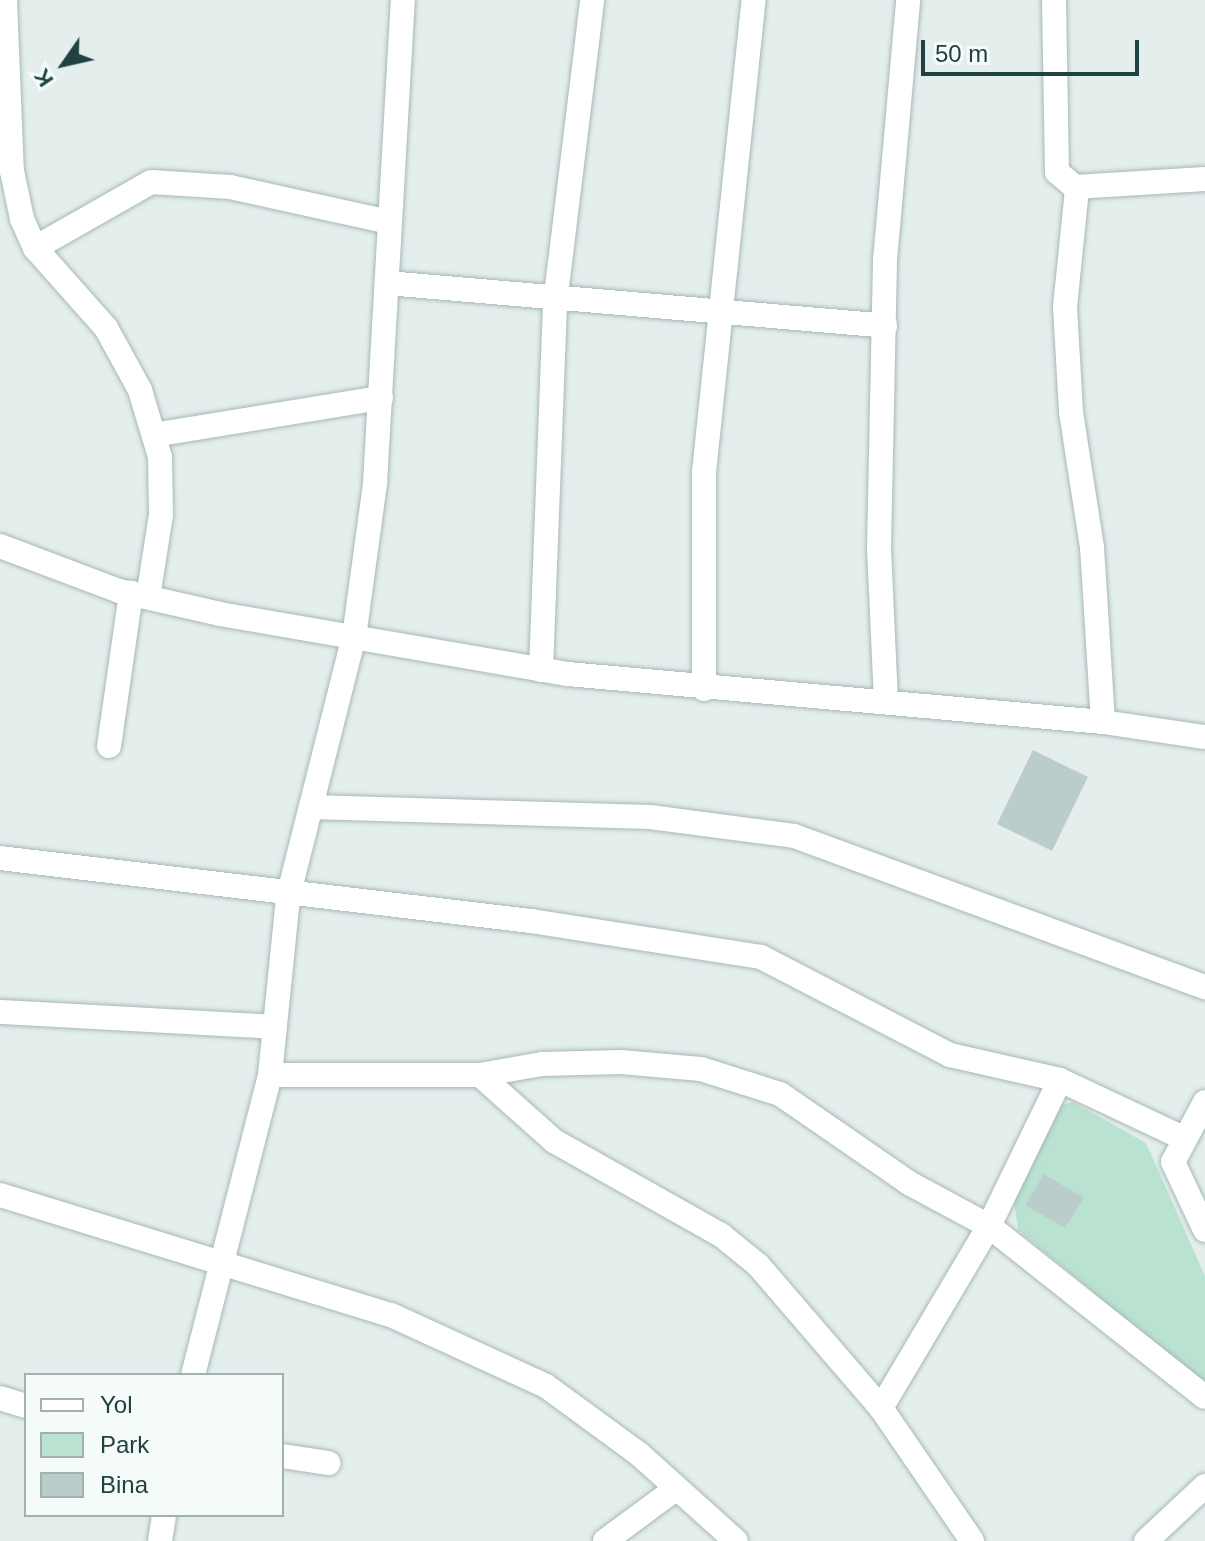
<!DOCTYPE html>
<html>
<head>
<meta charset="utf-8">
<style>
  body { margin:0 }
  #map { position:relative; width:1205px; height:1541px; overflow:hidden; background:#e4efed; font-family:Arial,sans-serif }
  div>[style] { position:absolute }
  .green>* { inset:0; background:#bae2d1 }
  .building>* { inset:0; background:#bbcdca }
  .roads { filter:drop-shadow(0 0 2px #a6b8b7) drop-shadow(0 0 2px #a6b8b7) }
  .street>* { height:24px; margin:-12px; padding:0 12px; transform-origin:12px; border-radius:12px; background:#fff }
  span { translate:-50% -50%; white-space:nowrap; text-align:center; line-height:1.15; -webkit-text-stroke:6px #f5fbf9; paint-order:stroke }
  .legend { position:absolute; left:24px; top:1373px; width:260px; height:144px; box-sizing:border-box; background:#f5fbf9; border:2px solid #a0b1b0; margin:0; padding:10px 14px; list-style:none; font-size:24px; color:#214243 }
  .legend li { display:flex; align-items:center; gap:16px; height:40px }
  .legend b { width:40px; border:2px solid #a0b1b0 }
  .north { position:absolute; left:24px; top:24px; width:80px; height:80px; -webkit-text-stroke:6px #f5fbf9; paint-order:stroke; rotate:236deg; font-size:22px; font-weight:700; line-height:32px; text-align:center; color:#214243 }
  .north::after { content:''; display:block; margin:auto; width:28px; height:36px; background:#214243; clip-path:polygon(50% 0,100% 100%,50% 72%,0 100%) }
  .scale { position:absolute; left:921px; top:40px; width:218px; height:36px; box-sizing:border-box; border:4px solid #214243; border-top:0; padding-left:10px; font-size:24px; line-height:28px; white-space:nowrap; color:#214243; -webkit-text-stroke:6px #f5fbf9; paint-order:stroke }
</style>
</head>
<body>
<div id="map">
  <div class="green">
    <i style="clip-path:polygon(1073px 1102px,1146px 1143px,1205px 1276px,1205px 1384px,1018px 1230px,1014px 1202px,1061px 1105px)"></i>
  </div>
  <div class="building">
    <i style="clip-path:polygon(1033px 750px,1088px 777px,1052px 851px,997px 824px)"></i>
    <i style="clip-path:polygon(1044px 1174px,1084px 1198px,1065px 1228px,1025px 1205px)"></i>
  </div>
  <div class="roads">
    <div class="street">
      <i style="left:5px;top:0;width:171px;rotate:87.7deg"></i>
      <i style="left:12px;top:171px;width:49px;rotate:78.2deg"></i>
      <i style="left:22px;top:219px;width:32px;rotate:66deg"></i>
      <i style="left:35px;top:248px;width:107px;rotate:48.4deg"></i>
      <i style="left:106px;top:328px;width:71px;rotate:61.3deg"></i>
      <i style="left:140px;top:390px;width:70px;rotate:73.4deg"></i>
      <i style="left:160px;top:457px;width:58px;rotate:89deg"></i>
      <i style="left:161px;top:515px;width:83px;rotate:99deg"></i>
      <i style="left:1054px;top:0;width:172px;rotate:89deg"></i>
      <i style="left:1057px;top:172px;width:26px;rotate:40deg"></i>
      <i style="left:1077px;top:189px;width:119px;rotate:95.8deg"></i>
      <i style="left:1065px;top:307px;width:105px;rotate:86.7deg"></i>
      <i style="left:1071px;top:412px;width:137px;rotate:81.2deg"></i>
      <i style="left:1092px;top:547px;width:175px;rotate:86.4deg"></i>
      <i style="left:1074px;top:187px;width:131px;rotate:-3.5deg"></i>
      <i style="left:35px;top:248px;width:133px;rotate:-29.6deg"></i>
      <i style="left:151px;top:182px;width:79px;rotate:3.6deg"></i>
      <i style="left:230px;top:187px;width:163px;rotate:12.4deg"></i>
      <i style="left:387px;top:283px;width:500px;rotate:4.9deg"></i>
      <i style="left:154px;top:435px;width:230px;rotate:-9.3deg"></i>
      <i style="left:0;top:546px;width:127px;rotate:20.7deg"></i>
      <i style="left:119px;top:591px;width:104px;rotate:12.8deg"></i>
      <i style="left:220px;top:614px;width:353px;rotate:9.8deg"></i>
      <i style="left:568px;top:674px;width:537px;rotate:5.13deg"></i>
      <i style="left:1103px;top:722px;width:103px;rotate:8.4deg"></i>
      <i style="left:541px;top:670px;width:367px;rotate:-87.8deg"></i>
      <i style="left:555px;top:303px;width:305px;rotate:-83deg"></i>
      <i style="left:704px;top:689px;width:217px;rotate:-90deg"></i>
      <i style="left:704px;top:472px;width:475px;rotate:-84deg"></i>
      <i style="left:886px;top:702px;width:154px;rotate:-92.6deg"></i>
      <i style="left:879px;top:548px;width:288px;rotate:-88.8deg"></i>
      <i style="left:885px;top:260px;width:261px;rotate:-84.9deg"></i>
      <i style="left:109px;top:746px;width:155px;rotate:-81.8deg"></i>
      <i style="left:311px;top:807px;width:339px;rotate:1.7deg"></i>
      <i style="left:650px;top:817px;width:145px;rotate:7.5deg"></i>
      <i style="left:794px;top:836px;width:438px;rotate:20.2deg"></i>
      <i style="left:0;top:858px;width:535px;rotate:6.77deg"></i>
      <i style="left:531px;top:921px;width:233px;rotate:8.9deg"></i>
      <i style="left:761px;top:957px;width:213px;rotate:27.4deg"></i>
      <i style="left:950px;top:1055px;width:113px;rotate:12.8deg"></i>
      <i style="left:1060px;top:1080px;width:136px;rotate:25.2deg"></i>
      <i style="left:0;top:1012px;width:275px;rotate:3.1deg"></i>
      <i style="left:270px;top:1075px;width:210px"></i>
      <i style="left:480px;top:1075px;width:63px;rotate:-10.1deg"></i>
      <i style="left:542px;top:1064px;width:79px;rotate:-1.5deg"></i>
      <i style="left:621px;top:1062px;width:80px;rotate:5deg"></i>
      <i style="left:701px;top:1069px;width:83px;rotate:17.6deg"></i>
      <i style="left:780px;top:1094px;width:157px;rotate:34.6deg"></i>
      <i style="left:909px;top:1183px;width:91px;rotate:28.3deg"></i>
      <i style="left:989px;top:1226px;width:275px;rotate:38.4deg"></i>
      <i style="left:480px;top:1075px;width:99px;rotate:41.7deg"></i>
      <i style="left:554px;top:1141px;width:192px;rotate:29.4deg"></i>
      <i style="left:721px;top:1235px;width:48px;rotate:39deg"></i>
      <i style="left:758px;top:1265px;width:189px;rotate:49.3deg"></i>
      <i style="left:881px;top:1408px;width:161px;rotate:55.6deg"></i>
      <i style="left:1205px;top:1102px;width:68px;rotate:118.1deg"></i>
      <i style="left:1173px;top:1162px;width:75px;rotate:64.8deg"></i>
      <i style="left:0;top:1195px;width:409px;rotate:17.1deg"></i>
      <i style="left:391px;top:1315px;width:170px;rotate:24.6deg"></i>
      <i style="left:546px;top:1386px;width:115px;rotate:36.2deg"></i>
      <i style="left:639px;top:1454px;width:130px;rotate:41.9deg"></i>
      <i style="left:193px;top:1375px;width:310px;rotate:-75.6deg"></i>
      <i style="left:270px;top:1075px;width:179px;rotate:-84.2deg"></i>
      <i style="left:288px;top:897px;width:268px;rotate:-75.8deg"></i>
      <i style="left:354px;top:637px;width:155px;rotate:-82.2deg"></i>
      <i style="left:375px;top:483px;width:484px;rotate:-86.7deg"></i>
      <i style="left:0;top:1398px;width:27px;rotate:17deg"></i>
      <i style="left:881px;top:1408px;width:212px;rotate:-59.3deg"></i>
      <i style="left:989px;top:1226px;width:162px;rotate:-64.1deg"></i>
      <i style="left:282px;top:1456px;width:47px;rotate:8.7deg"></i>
      <i style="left:160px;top:1541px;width:26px;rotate:-81deg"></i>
      <i style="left:605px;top:1541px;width:89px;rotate:-36.4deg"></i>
      <i style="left:1146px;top:1541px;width:81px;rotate:-43deg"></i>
    </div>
  </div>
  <ul class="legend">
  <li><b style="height:10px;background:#fff"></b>Yol</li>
  <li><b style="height:22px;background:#bae2d1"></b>Park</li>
  <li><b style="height:22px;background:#bbcdca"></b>Bina</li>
  </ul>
  <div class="north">K</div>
  <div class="scale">50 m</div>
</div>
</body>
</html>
